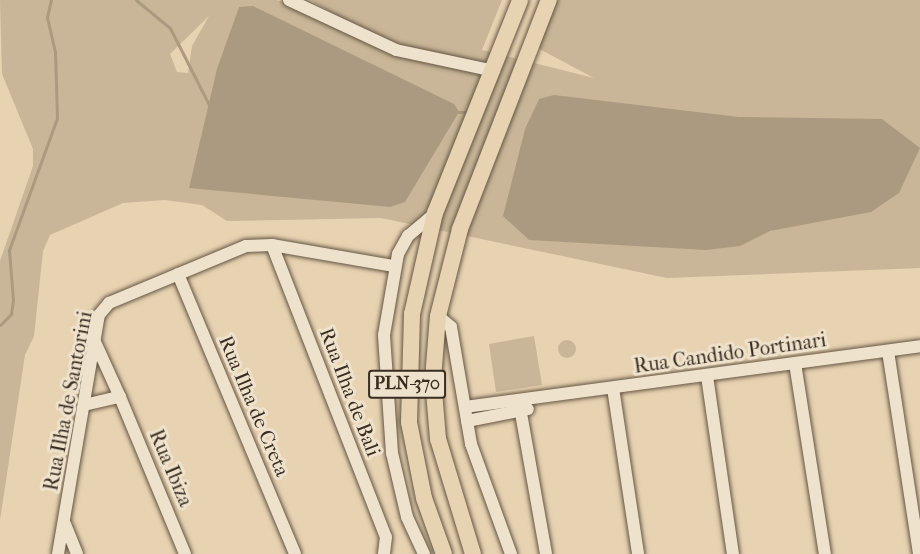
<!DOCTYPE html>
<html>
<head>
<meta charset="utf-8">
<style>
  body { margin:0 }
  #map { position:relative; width:920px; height:554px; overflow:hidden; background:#e7d2b1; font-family:"IM FELL French Canon",serif }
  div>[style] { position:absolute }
  .green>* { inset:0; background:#c9b698 }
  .round { border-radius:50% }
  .water>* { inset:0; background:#ac9a80 }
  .stream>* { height:3px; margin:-1.5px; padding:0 1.5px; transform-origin:1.5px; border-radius:1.5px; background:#ac9a80 }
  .roads { filter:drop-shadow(0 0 2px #645644) drop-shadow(0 0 2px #645644) }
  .minor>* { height:12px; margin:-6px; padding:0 6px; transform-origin:6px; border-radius:6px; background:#efe2cc }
  .major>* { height:16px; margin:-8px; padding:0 8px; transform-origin:8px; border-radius:8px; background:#e7d2b1 }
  span { translate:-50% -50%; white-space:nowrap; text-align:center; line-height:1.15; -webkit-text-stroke:6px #efe2cc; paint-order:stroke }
  .shield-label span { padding:2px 4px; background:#efe2cc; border:2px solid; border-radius:4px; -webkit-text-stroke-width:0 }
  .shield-label { font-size:18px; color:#382d20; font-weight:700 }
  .street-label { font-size:20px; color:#382d20 }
</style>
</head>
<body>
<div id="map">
  <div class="green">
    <i style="clip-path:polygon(evenodd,0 0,276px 0,334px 14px,311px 0,502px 0,482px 50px,594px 78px,532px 45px,549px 0,920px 0,920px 268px,667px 278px,381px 218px,227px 221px,202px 205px,165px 200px,123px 203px,50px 235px,43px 251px,34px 336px,25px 355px,0 520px,0 261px,33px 166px,33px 149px,2px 74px,0 0,209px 16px,192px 46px,188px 73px,177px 72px,170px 54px,209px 16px)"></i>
    <i style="clip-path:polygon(534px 336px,542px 385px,496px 392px,489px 344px)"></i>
    <i class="round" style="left:558px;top:340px;width:18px;height:18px"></i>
  </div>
  <div class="water">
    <i style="clip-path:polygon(253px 6px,454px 104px,459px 112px,405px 202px,390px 207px,189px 188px,217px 69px,239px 7px)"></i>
    <i style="clip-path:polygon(554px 95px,739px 117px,882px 119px,920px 148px,899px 193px,871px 212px,770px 231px,740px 246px,706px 250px,529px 240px,503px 216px,525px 129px,539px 99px)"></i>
  </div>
  <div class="stream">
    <i style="left:136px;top:0;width:44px;rotate:39.5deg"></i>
    <i style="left:170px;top:28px;width:86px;rotate:63.1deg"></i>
    <i style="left:455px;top:112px;width:10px"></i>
    <i style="left:0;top:325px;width:16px;rotate:-45deg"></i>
    <i style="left:11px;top:314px;width:14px;rotate:-82deg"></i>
    <i style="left:13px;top:300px;width:50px;rotate:-94.6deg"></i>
    <i style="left:9px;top:250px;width:140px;rotate:-70deg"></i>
    <i style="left:57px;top:118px;width:66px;rotate:-91.7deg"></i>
    <i style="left:55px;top:52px;width:36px;rotate:-103deg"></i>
    <i style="left:47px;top:17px;width:17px;rotate:-77deg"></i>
  </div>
  <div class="roads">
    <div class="minor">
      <i style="left:289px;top:0;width:118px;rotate:25deg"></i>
      <i style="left:396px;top:50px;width:100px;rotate:12.1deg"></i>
      <i style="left:272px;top:245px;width:313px;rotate:68.7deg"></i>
      <i style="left:386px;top:537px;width:17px;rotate:97deg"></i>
      <i style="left:178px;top:274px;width:303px;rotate:67.3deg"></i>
      <i style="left:438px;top:316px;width:17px;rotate:40deg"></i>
      <i style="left:451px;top:327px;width:119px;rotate:80.3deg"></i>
      <i style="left:471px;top:444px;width:117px;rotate:70deg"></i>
      <i style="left:888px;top:351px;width:205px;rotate:81.3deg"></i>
      <i style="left:795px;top:363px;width:193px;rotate:81.1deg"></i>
      <i style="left:707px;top:376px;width:180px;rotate:81.7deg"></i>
      <i style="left:613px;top:388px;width:168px;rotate:81.4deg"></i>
      <i style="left:120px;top:397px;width:170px;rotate:67.5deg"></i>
      <i style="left:519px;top:402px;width:154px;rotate:79.9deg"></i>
      <i style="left:84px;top:405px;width:37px;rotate:-13deg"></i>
      <i style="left:120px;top:397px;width:60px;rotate:-114.4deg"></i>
      <i style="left:465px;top:407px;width:459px;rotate:-7.6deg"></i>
      <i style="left:467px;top:421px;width:62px;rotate:-11.1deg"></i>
      <i style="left:65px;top:524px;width:32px;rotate:68deg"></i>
      <i style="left:58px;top:554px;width:242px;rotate:-80.3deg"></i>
      <i style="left:99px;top:315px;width:16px;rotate:-50deg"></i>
      <i style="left:109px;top:303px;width:148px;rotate:-22.6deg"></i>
      <i style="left:246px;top:246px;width:26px;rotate:-2deg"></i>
      <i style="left:272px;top:245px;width:124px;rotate:9.8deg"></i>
      <i style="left:424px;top:554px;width:41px;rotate:-114.7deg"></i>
      <i style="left:407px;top:517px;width:66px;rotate:-103.2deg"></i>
      <i style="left:392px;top:453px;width:118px;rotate:-93.9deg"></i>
      <i style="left:384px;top:335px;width:82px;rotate:-80.2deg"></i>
      <i style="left:398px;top:254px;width:21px;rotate:-61deg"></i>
      <i style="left:408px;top:236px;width:35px;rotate:-40deg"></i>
    </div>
    <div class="major">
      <i style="left:444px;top:554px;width:59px;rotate:-109.7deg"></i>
      <i style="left:424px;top:498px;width:77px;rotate:-101.2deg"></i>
      <i style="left:409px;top:422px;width:108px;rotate:-88.4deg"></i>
      <i style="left:412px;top:314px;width:104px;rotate:-77.2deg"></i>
      <i style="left:435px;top:213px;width:229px;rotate:-68.2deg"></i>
      <i style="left:473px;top:554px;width:120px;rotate:-106.9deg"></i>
      <i style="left:438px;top:439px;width:60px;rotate:-94.8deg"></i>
      <i style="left:433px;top:379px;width:63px;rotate:-85.5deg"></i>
      <i style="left:438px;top:316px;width:90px;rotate:-75.8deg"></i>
      <i style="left:460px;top:229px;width:246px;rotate:-68.8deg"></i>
    </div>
  </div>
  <div class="shield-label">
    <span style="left:407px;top:384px">PLN-370</span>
  </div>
  <div class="street-label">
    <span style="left:730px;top:353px;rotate:-8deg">Rua Candido Portinari</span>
    <span style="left:350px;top:392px;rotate:69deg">Rua Ilha de Bali</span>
    <span style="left:68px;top:401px;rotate:-79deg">Rua Ilha de Santorini</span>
    <span style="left:254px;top:406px;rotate:67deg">Rua Ilha de Creta</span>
    <span style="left:171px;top:468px;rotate:67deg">Rua Ibiza</span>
  </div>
</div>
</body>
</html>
